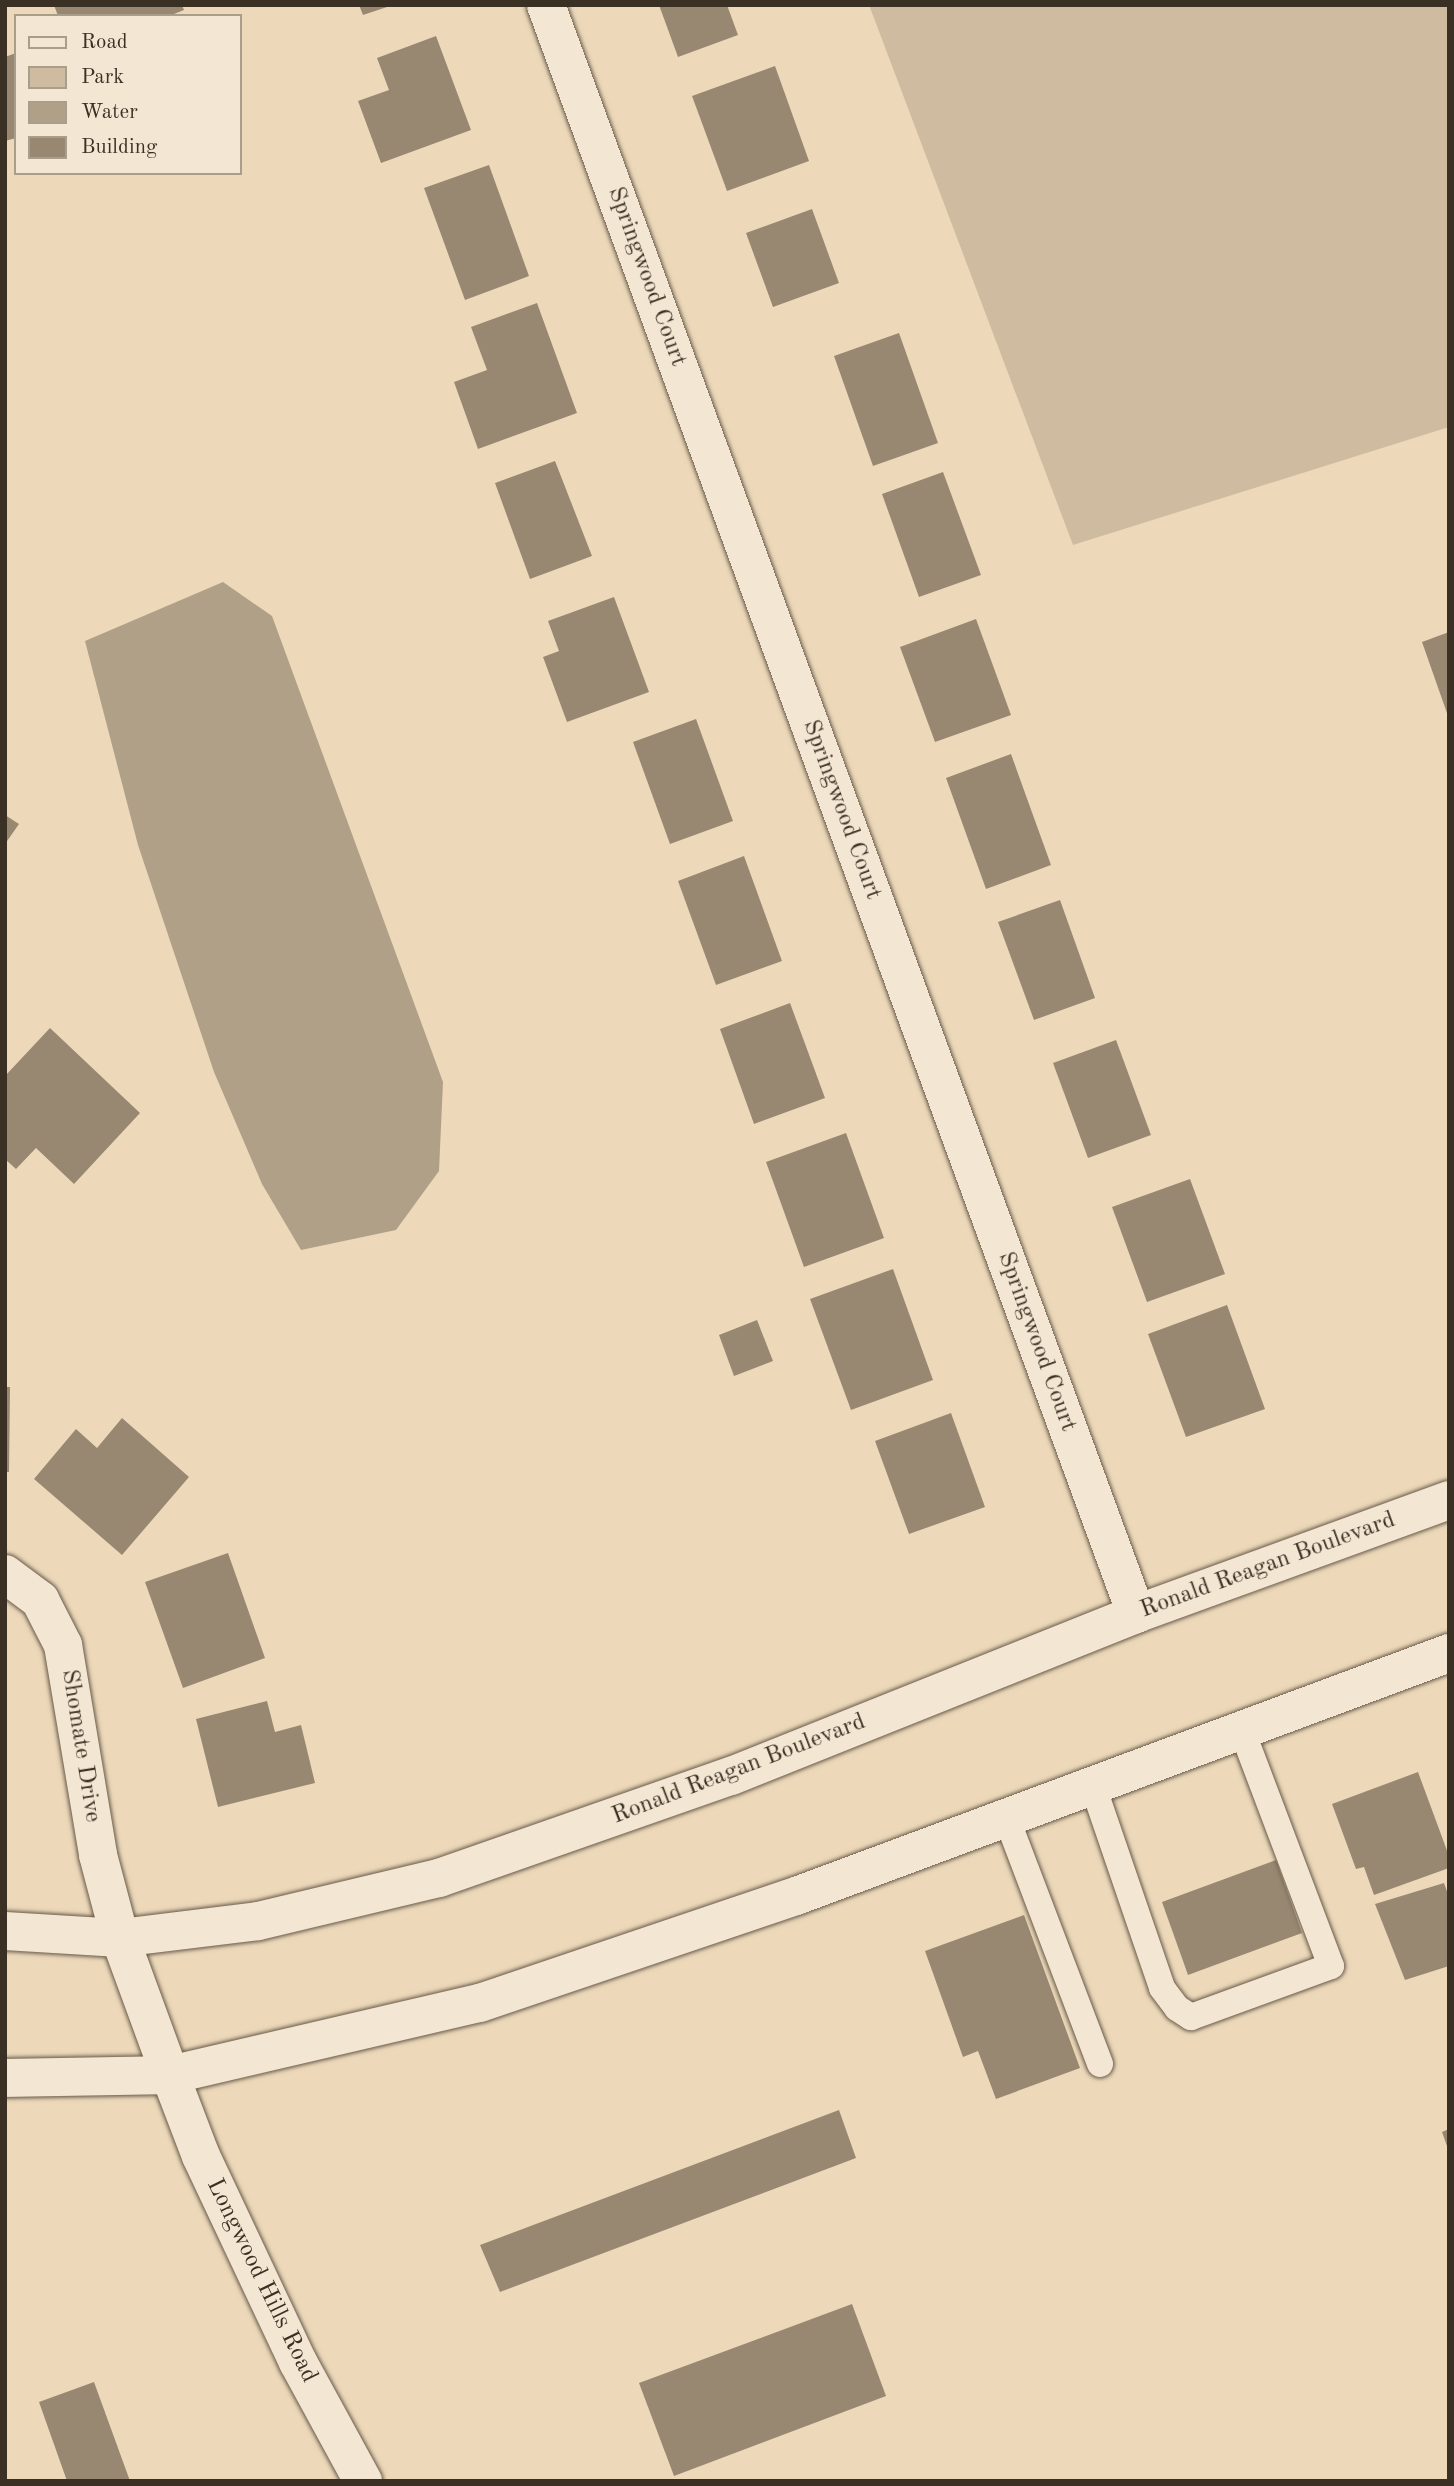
<!DOCTYPE html>
<html>
<head>
<meta charset="utf-8">
<style>
  body { margin:0 }
  #map { position:relative; width:1454px; height:2486px; overflow:hidden; background:#edd9ba; font-family:"Old Standard TT",serif }
  div>[style] { position:absolute }
  .green>* { inset:0; background:#cfbca0 }
  .water>* { inset:0; background:#b0a087 }
  .building>* { inset:0; background:#988872 }
  .roads { filter:drop-shadow(0 0 2px #685a4a) drop-shadow(0 0 2px #685a4a) }
  .lane>* { height:26px; margin:-13px; padding:0 13px; transform-origin:13px; border-radius:13px; background:#f3e6d2 }
  .street>* { height:38px; margin:-19px; padding:0 19px; transform-origin:19px; border-radius:19px; background:#f3e6d2 }
  .secondary>* { height:38px; margin:-19px; padding:0 19px; transform-origin:19px; border-radius:19px; background:#f3e6d2 }
  span { translate:-50% -50%; white-space:nowrap; text-align:center; line-height:1.15; -webkit-text-stroke:5px #f3e6d2; paint-order:stroke }
  .street-label { font-size:24px; color:#3b3024 }
  .frame { position:absolute; inset:0; border:7px solid #3b3024; pointer-events:none }
  .legend { position:absolute; left:14px; top:14px; width:228px; height:161px; box-sizing:border-box; background:#f3e6d2; border:2px solid #a99d8c; margin:0; padding:9px 12px; list-style:none; font-size:21px; color:#3b3024 }
  .legend li { display:flex; align-items:center; gap:14px; height:35px }
  .legend b { width:35px; border:2px solid #a99d8c }
</style>
</head>
<body>
<div id="map">
  <div class="green">
    <i style="clip-path:polygon(869px 5px,1449px 5px,1449px 427px,1073px 545px)"></i>
  </div>
  <div class="water">
    <i style="clip-path:polygon(223px 582px,272px 616px,443px 1082px,439px 1171px,396px 1230px,301px 1250px,262px 1184px,214px 1072px,138px 845px,85px 641px)"></i>
  </div>
  <div class="building">
    <i style="clip-path:polygon(54px 5px,182px 5px,184px 10px,169px 16px,58px 16px)"></i>
    <i style="clip-path:polygon(359px 5px,390px 5px,390px 6px,363px 15px)"></i>
    <i style="clip-path:polygon(659px 5px,727px 5px,738px 35px,678px 57px)"></i>
    <i style="clip-path:polygon(436px 36px,471px 130px,381px 163px,358px 101px,389px 90px,377px 58px)"></i>
    <i style="clip-path:polygon(16px 53px,16px 138px,5px 141px,5px 57px)"></i>
    <i style="clip-path:polygon(775px 66px,809px 161px,727px 191px,692px 96px)"></i>
    <i style="clip-path:polygon(489px 165px,529px 276px,465px 300px,424px 188px)"></i>
    <i style="clip-path:polygon(812px 209px,839px 283px,773px 307px,746px 233px)"></i>
    <i style="clip-path:polygon(537px 303px,577px 413px,478px 449px,454px 382px,487px 370px,471px 327px)"></i>
    <i style="clip-path:polygon(899px 333px,938px 443px,873px 466px,834px 356px)"></i>
    <i style="clip-path:polygon(555px 461px,592px 556px,530px 579px,495px 483px)"></i>
    <i style="clip-path:polygon(943px 472px,981px 575px,919px 597px,882px 494px)"></i>
    <i style="clip-path:polygon(614px 597px,649px 692px,567px 722px,543px 657px,559px 651px,548px 621px)"></i>
    <i style="clip-path:polygon(976px 619px,1011px 715px,935px 742px,900px 647px)"></i>
    <i style="clip-path:polygon(1449px 632px,1449px 716px,1448px 716px,1422px 642px)"></i>
    <i style="clip-path:polygon(696px 719px,733px 821px,670px 844px,633px 742px)"></i>
    <i style="clip-path:polygon(1011px 754px,1051px 865px,986px 889px,946px 778px)"></i>
    <i style="clip-path:polygon(5px 815px,19px 824px,5px 844px)"></i>
    <i style="clip-path:polygon(744px 856px,782px 961px,716px 985px,678px 881px)"></i>
    <i style="clip-path:polygon(1060px 900px,1095px 998px,1034px 1020px,998px 922px)"></i>
    <i style="clip-path:polygon(790px 1003px,825px 1098px,754px 1124px,720px 1029px)"></i>
    <i style="clip-path:polygon(50px 1028px,140px 1113px,74px 1184px,36px 1148px,16px 1169px,5px 1159px,5px 1076px)"></i>
    <i style="clip-path:polygon(1116px 1040px,1151px 1135px,1088px 1158px,1053px 1063px)"></i>
    <i style="clip-path:polygon(846px 1133px,884px 1238px,804px 1267px,766px 1162px)"></i>
    <i style="clip-path:polygon(1190px 1179px,1225px 1274px,1147px 1302px,1112px 1207px)"></i>
    <i style="clip-path:polygon(893px 1269px,933px 1380px,851px 1410px,810px 1299px)"></i>
    <i style="clip-path:polygon(1227px 1305px,1265px 1409px,1186px 1437px,1148px 1334px)"></i>
    <i style="clip-path:polygon(757px 1320px,773px 1361px,734px 1376px,719px 1335px)"></i>
    <i style="clip-path:polygon(5px 1387px,10px 1387px,9px 1472px,5px 1472px)"></i>
    <i style="clip-path:polygon(951px 1413px,985px 1507px,909px 1534px,875px 1441px)"></i>
    <i style="clip-path:polygon(122px 1418px,189px 1477px,122px 1555px,34px 1479px,76px 1429px,97px 1448px)"></i>
    <i style="clip-path:polygon(228px 1553px,265px 1658px,183px 1688px,145px 1582px)"></i>
    <i style="clip-path:polygon(267px 1701px,275px 1732px,301px 1725px,315px 1783px,218px 1807px,196px 1719px)"></i>
    <i style="clip-path:polygon(1418px 1772px,1449px 1856px,1449px 1868px,1374px 1895px,1364px 1867px,1356px 1869px,1332px 1804px)"></i>
    <i style="clip-path:polygon(1276px 1860px,1302px 1933px,1188px 1975px,1162px 1902px)"></i>
    <i style="clip-path:polygon(1444px 1883px,1449px 1897px,1449px 1966px,1405px 1980px,1375px 1904px)"></i>
    <i style="clip-path:polygon(1024px 1915px,1080px 2068px,996px 2099px,978px 2051px,963px 2057px,925px 1951px)"></i>
    <i style="clip-path:polygon(839px 2110px,856px 2158px,500px 2292px,480px 2245px)"></i>
    <i style="clip-path:polygon(1449px 2129px,1449px 2149px,1448px 2149px,1442px 2132px)"></i>
    <i style="clip-path:polygon(852px 2304px,886px 2396px,674px 2476px,639px 2383px)"></i>
    <i style="clip-path:polygon(94px 2382px,130px 2481px,67px 2481px,39px 2402px)"></i>
  </div>
  <div class="roads">
    <div class="lane">
      <i style="left:1093px;top:1786px;width:213px;rotate:71.1deg"></i>
      <i style="left:1162px;top:1988px;width:25px;rotate:53deg"></i>
      <i style="left:1177px;top:2008px;width:17px;rotate:33deg"></i>
      <i style="left:1191px;top:2017px;width:149px;rotate:-20deg"></i>
      <i style="left:1331px;top:1966px;width:252px;rotate:-110.7deg"></i>
      <i style="left:1007px;top:1819px;width:262px;rotate:69.2deg"></i>
    </div>
    <div class="street">
      <i style="left:546px;top:5px;width:1714px;rotate:69.86deg"></i>
      <i style="left:5px;top:1574px;width:44px;rotate:36.6deg"></i>
      <i style="left:40px;top:1600px;width:51px;rotate:62.9deg"></i>
      <i style="left:63px;top:1645px;width:213px;rotate:80.5deg"></i>
      <i style="left:98px;top:1855px;width:86px;rotate:75.2deg"></i>
      <i style="left:120px;top:1938px;width:146px;rotate:69.9deg"></i>
    </div>
    <div class="secondary">
      <i style="left:5px;top:1931px;width:115px;rotate:3.5deg"></i>
      <i style="left:120px;top:1938px;width:139px;rotate:-7deg"></i>
      <i style="left:258px;top:1921px;width:186px;rotate:-13.4deg"></i>
      <i style="left:439px;top:1878px;width:309px;rotate:-19.3deg"></i>
      <i style="left:731px;top:1776px;width:436px;rotate:-21.8deg"></i>
      <i style="left:1136px;top:1614px;width:333px;rotate:-20deg"></i>
      <i style="left:170px;top:2075px;width:87px;rotate:69.1deg"></i>
      <i style="left:201px;top:2156px;width:228px;rotate:64.8deg"></i>
      <i style="left:298px;top:2362px;width:136px;rotate:61.4deg"></i>
      <i style="left:5px;top:2078px;width:165px;rotate:-1deg"></i>
      <i style="left:170px;top:2075px;width:318px;rotate:-13.1deg"></i>
      <i style="left:480px;top:2003px;width:334px;rotate:-18.7deg"></i>
      <i style="left:796px;top:1896px;width:697px;rotate:-20.41deg"></i>
    </div>
  </div>
  <div class="street-label">
    <span style="left:646px;top:277px;rotate:70deg">Springwood Court</span>
    <span style="left:841px;top:810px;rotate:70deg">Springwood Court</span>
    <span style="left:1036px;top:1342px;rotate:70deg">Springwood Court</span>
    <span style="left:1268px;top:1566px;rotate:-20deg">Ronald Reagan Boulevard</span>
    <span style="left:80px;top:1746px;rotate:81deg">Shomate Drive</span>
    <span style="left:739px;top:1770px;rotate:-21deg">Ronald Reagan Boulevard</span>
    <span style="left:261px;top:2281px;rotate:64deg">Longwood Hills Road</span>
  </div>
  <div class="frame"></div>
  <ul class="legend">
  <li><b style="height:9px;background:#f3e6d2"></b>Road</li>
  <li><b style="height:19px;background:#cfbca0"></b>Park</li>
  <li><b style="height:19px;background:#b0a087"></b>Water</li>
  <li><b style="height:19px;background:#988872"></b>Building</li>
  </ul>
</div>
</body>
</html>
